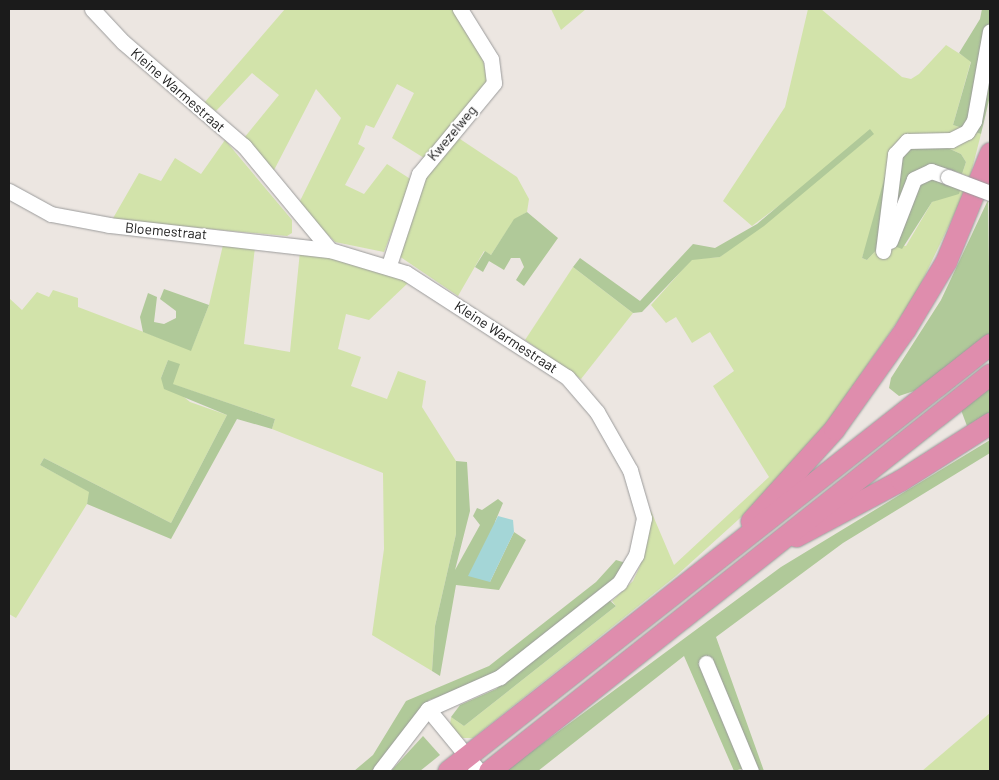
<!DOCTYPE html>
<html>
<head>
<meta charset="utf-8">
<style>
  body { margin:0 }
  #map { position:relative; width:999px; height:780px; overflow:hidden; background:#ece6e1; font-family:Barlow,sans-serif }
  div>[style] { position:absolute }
  .grass>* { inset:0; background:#d2e3aa }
  .forest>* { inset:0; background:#b0c999 }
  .water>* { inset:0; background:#a4d6d7 }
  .roads { filter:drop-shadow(0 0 1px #9c9c9c) drop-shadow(0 0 1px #9c9c9c) }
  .minor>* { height:15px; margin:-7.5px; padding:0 7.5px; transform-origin:7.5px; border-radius:7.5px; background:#fff }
  .highway>* { height:21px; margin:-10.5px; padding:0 10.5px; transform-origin:10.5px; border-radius:10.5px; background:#df8dad }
  .bridges { filter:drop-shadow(0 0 1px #9c9c9c) drop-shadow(0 0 1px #9c9c9c) }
  .minor-bridge>* { height:15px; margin:-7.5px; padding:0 7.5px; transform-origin:7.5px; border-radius:7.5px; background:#fff }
  span { translate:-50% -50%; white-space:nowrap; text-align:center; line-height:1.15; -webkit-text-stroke:4px #fff; paint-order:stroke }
  .street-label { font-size:14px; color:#1b1b1b }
  .frame { position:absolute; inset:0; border:10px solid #1b1b1b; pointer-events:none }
</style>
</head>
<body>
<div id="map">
  <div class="grass">
    <i style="clip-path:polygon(285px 9px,453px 9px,481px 50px,488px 84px,424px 158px,392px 138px,414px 93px,397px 84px,374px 128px,366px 125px,358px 144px,365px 148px,345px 185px,364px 194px,387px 164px,412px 180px,384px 252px,335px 242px,298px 205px,341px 118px,316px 89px,272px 174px,244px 138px,279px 95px,252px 73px,216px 111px,204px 103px)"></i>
    <i style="clip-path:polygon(551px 9px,586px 9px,561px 30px)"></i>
    <i style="clip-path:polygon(808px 9px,821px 9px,902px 77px,911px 79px,919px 74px,946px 45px,971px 61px,953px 125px,981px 134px,970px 177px,962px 174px,966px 162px,961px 154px,939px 144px,871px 232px,862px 258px,867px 260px,884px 242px,906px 246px,932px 202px,967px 188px,915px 296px,816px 439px,749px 510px,676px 576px,473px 738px,461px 738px,450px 725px,451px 717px,464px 726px,616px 606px,612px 601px,633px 581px,640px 566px,651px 511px,674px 565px,769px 477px,713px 386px,734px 371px,710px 332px,692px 343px,676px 317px,666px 323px,651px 305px,692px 259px,720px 257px,874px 134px,752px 226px,723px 201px,785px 107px)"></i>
    <i style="clip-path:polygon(454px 135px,517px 177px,529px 199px,527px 212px,514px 220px,491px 255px,484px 251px,458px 296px,399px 256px,419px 187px)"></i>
    <i style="clip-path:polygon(225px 140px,292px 220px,292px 233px,287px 236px,112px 220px,139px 173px,161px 181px,175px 158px,201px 174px)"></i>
    <i style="clip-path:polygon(223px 245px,255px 247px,244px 344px,290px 352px,300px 251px,334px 256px,409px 282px,369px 320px,346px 314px,338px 349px,361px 357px,351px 386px,387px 399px,398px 371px,426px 381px,422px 407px,456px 461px,456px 534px,435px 626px,432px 671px,372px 635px,384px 549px,383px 473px,272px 429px,275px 419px,172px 384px,168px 360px,161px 378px,190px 402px,227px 415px,171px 523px,44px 458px,40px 465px,90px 492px,87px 504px,16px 618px,9px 614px,9px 298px,22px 310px,37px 292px,49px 297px,53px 290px,78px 298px,78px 307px,191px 350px,209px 305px)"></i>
    <i style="clip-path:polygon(573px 267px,633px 313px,581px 379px,525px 340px)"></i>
    <i style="clip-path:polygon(990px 713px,990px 771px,922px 771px)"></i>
  </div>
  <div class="forest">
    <i style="clip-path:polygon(982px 9px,990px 9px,990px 96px,981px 134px,953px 125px,971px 62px,959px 53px,980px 19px)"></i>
    <i style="clip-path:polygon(870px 129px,874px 134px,764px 226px,720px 257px,692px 260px,642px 312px,633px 313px,573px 267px,580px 258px,640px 301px,693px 244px,715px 248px,757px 224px)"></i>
    <i style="clip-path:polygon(939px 144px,961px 154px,966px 162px,962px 174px,949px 169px,944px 181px,961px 187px,959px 194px,932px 202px,902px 249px,884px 242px,867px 260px,862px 258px,889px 162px,908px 145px)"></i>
    <i style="clip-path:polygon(988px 200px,990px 334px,914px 391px,899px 396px,889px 388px,891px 378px,941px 300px)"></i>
    <i style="clip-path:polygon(527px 212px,558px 238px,524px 286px,516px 280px,524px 267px,520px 258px,511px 258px,504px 270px,489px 261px,483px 272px,475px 267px,485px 251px,491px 255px,514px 219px)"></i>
    <i style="clip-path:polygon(164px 289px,209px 305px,191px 351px,143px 332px,140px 317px,148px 293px,157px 297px,154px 322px,164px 324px,176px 318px,176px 311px,160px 299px)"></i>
    <i style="clip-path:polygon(168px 360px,180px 364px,173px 384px,275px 419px,272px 429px,237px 419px,171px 539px,87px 504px,89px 492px,40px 465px,44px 458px,171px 523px,227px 415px,164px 389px,161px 378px)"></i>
    <i style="clip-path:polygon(990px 387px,990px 412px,967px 426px,961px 410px)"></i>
    <i style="clip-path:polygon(990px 440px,990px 453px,843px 543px,716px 637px,764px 771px,755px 771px,752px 766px,734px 771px,684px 656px,538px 771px,505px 771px,781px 567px)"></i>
    <i style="clip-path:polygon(456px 461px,467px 462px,470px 511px,455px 570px,480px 525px,473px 516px,477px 508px,482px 510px,498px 499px,503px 503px,495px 522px,490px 582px,514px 532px,526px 540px,499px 590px,456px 585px,440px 676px,432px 671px,435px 626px,456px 534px)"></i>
    <i style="clip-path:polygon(616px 560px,626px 563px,618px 577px,502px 669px,478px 684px,429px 700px,372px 771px,354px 771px,373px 755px,406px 701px,489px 666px,596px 582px)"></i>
    <i style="clip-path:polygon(608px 599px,616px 606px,464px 726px,451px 717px,460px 705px,496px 689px)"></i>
    <i style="clip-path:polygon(423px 736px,440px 755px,420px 771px,391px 771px)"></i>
  </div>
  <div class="water">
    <i style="clip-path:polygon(498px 516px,513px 520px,514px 532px,490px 582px,468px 576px)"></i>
  </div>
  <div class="roads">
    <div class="minor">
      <i style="left:92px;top:9px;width:45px;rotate:46.8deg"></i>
      <i style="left:123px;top:42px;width:160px;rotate:40.7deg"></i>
      <i style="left:244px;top:146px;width:135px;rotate:50.4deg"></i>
      <i style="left:330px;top:250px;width:79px;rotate:16.8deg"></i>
      <i style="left:406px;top:273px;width:192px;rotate:32.9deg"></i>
      <i style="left:567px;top:377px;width:46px;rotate:49.4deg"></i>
      <i style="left:597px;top:412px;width:67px;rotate:60.4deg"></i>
      <i style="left:630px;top:470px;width:50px;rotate:73.7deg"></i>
      <i style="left:644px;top:518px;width:38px;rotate:102deg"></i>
      <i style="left:636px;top:555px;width:33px;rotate:121deg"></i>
      <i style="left:619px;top:583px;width:152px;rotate:141.7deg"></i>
      <i style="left:500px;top:677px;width:79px;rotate:156deg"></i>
      <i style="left:9px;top:191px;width:48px;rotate:28.7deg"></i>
      <i style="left:51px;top:214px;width:59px;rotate:10.7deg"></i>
      <i style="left:109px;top:225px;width:222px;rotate:6.5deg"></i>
      <i style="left:890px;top:241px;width:66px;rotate:-68.8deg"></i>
      <i style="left:914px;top:179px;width:19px;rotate:-25deg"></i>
      <i style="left:931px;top:171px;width:18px;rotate:19deg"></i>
      <i style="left:883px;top:251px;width:98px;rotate:-82.9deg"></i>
      <i style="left:895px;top:154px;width:18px;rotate:-47deg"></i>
      <i style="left:907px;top:141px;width:44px;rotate:-1.3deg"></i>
      <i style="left:951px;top:140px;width:18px;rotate:-27deg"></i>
      <i style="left:967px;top:132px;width:13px;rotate:-58deg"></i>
      <i style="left:974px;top:121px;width:91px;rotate:-79.9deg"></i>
      <i style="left:389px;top:265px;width:96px;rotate:-71.8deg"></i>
      <i style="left:419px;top:174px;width:118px;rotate:-50.5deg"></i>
      <i style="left:494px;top:83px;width:24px;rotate:-97deg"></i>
      <i style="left:491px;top:59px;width:59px;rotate:-121.8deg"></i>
      <i style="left:706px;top:663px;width:117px;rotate:67.4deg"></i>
      <i style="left:380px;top:771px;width:78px;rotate:-52.3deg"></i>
      <i style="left:428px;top:709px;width:80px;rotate:50.6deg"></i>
    </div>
    <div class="highway">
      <i style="left:751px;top:521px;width:124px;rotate:-47.9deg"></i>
      <i style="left:834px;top:429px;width:123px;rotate:-54.6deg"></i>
      <i style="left:905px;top:329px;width:79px;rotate:-58.9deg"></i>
      <i style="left:946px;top:261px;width:117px;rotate:-67.8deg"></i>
      <i style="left:796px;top:536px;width:119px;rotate:-28.1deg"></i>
      <i style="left:901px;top:480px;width:106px;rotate:-32.6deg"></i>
      <i style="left:448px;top:771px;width:690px;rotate:-38.23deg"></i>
      <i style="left:489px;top:771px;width:639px;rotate:-38.39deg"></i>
    </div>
  </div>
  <div class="bridges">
    <div class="minor-bridge">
      <i style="left:948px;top:177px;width:45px;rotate:20.9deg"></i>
    </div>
  </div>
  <div class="street-label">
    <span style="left:178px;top:90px;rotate:41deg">Kleine Warmestraat</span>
    <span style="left:452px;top:133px;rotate:-50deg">Kwezelweg</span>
    <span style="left:166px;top:231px;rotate:5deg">Bloemestraat</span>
    <span style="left:506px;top:337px;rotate:33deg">Kleine Warmestraat</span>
  </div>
  <div class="frame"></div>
</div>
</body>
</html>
